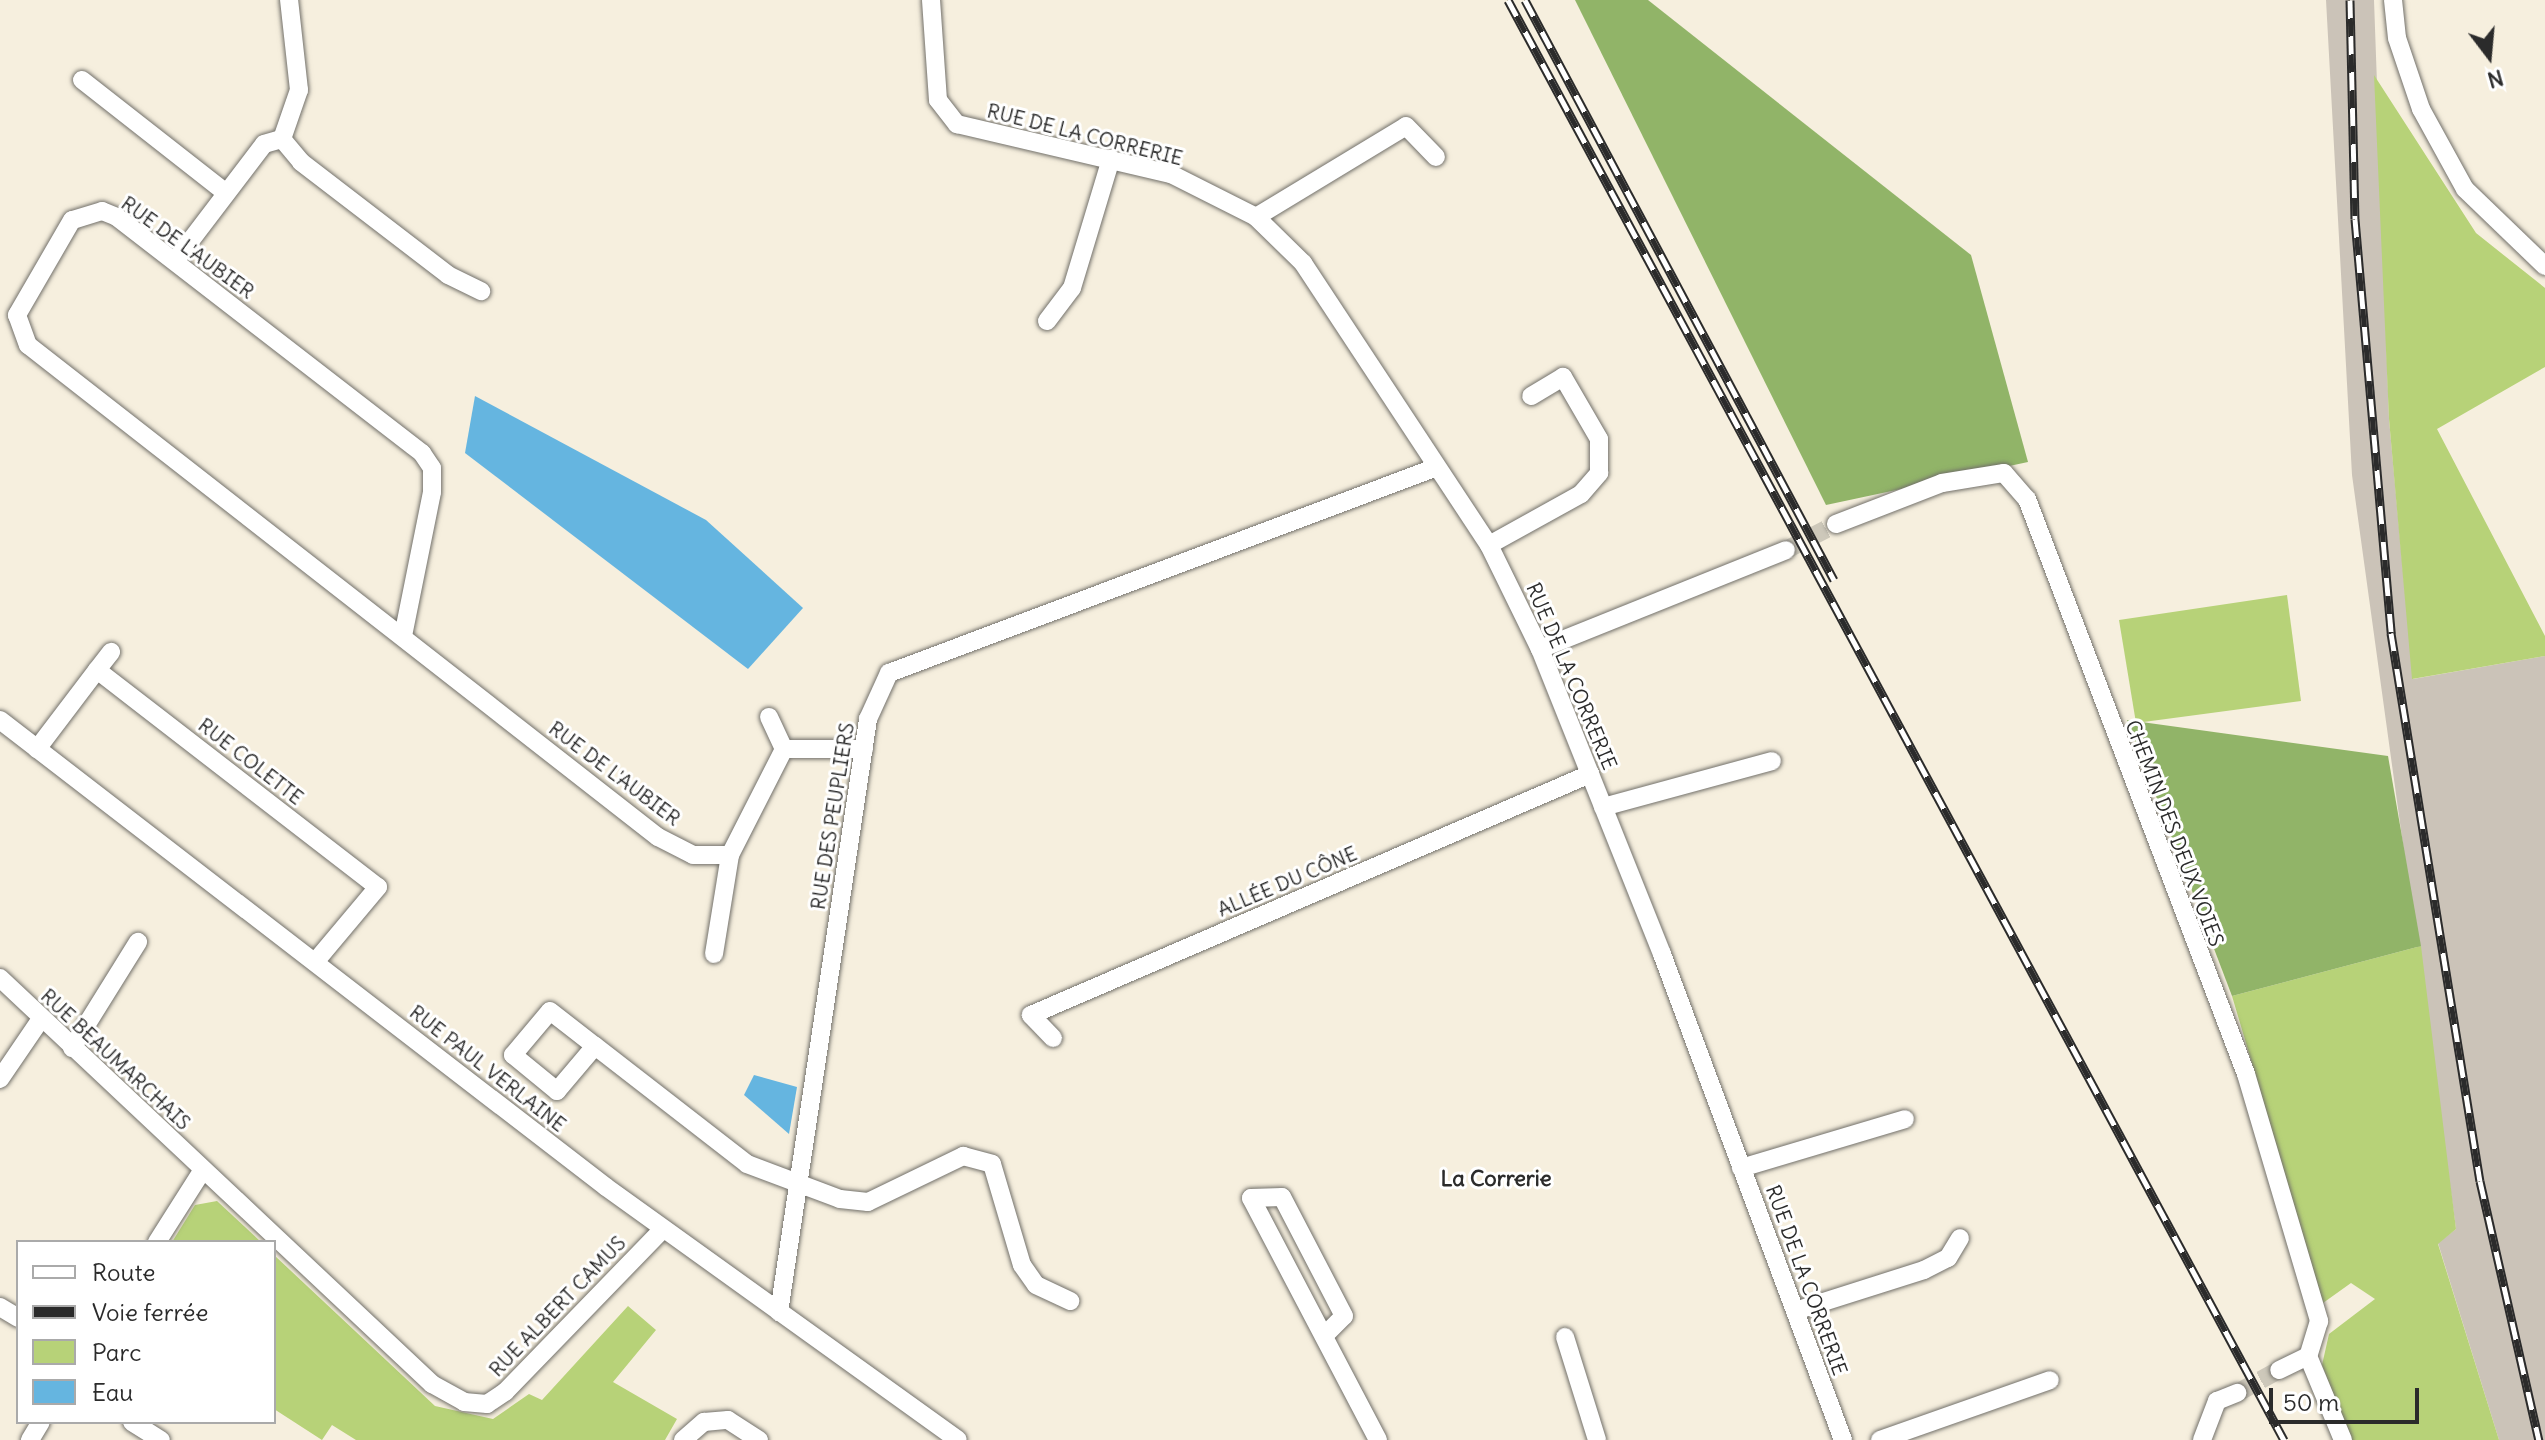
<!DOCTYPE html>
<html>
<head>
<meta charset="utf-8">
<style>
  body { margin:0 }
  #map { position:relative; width:2545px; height:1440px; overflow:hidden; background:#f6efde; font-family:Delius,sans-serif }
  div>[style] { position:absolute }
  .industrial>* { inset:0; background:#cbc3b8 }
  .green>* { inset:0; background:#b7d278 }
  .forest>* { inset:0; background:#91b468 }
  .water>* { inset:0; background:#65b5e0 }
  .minor-tunnel>* { height:18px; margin-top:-9px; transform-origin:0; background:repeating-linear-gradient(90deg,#cdc8ba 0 18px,transparent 0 27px) }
  .roads { filter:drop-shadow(0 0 2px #72706a) drop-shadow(0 0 2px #72706a) }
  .minor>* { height:18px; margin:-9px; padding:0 9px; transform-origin:9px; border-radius:9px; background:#fff }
  .rail>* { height:9px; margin-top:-4.5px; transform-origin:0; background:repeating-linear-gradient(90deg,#fff 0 18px,#2b2b2b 0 36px); box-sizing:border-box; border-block:2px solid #2b2b2b }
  span { translate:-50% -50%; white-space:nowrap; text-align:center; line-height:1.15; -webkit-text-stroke:6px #fff; paint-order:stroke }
  .street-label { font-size:20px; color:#2b2b2b }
  .neighbourhood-label { font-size:22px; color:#2b2b2b; font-weight:700 }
  .legend { position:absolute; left:16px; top:1240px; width:260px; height:184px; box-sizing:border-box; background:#fff; border:2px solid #aaa; margin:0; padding:10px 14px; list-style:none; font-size:24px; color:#2b2b2b }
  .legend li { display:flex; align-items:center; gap:16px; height:40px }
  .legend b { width:40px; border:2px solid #aaa }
  .north { position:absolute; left:2449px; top:16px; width:80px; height:80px; -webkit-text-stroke:6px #fff; paint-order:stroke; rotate:164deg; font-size:22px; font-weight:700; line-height:32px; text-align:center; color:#2b2b2b }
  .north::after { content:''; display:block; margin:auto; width:28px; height:36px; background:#2b2b2b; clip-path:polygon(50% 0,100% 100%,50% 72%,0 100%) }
  .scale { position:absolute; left:2269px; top:1388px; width:150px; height:36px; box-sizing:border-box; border:4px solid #2b2b2b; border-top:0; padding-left:10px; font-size:24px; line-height:28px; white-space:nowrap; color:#2b2b2b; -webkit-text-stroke:6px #fff; paint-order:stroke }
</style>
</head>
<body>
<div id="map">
  <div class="industrial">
    <i style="clip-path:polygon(2326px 0,2374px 0,2389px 419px,2413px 679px,2545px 656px,2545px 1440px,2499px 1440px,2438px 1243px,2456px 1229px,2352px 475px)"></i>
  </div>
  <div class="green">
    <i style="clip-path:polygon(2374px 75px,2476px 233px,2545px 288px,2545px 367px,2437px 429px,2545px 636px,2545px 656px,2412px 679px,2389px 419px)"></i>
    <i style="clip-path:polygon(2287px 595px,2301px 701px,2136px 723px,2119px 620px)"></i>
    <i style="clip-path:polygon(2421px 946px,2456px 1229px,2438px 1244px,2499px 1440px,2351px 1440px,2322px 1365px,2329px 1334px,2375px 1299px,2351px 1283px,2323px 1303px,2232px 996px)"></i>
    <i style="clip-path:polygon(217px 1201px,261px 1242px,172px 1242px,195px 1205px)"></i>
    <i style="clip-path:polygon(274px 1255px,435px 1406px,493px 1419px,529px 1394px,542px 1400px,628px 1306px,656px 1330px,613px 1382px,677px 1419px,665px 1440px,356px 1440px,332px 1425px,322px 1440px,274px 1409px)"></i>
  </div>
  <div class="forest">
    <i style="clip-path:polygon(1575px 0,1648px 0,1971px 255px,2028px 462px,1826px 505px)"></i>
    <i style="clip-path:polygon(2127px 720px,2388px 756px,2421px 946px,2232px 996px)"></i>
  </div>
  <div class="water">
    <i style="clip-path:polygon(475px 396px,706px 520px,803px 608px,748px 669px,465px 453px)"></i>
    <i style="clip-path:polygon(754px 1075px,797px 1087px,789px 1134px,744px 1095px)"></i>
  </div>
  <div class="minor-tunnel">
    <i style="left:1786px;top:550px;width:56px;rotate:-27.5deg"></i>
    <i style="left:2237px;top:1393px;width:48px;rotate:-28.7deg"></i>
  </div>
  <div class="roads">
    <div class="minor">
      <i style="left:931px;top:0;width:100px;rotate:86deg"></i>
      <i style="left:938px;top:100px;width:31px;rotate:52deg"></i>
      <i style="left:957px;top:124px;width:220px;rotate:13.2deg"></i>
      <i style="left:1171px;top:174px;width:95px;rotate:26.8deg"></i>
      <i style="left:1256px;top:217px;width:66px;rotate:44.4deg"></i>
      <i style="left:1303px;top:263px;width:338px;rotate:56.6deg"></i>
      <i style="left:1489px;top:545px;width:116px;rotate:63.9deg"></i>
      <i style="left:1540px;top:649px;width:328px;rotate:68.2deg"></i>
      <i style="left:1662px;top:954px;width:519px;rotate:69.57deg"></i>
      <i style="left:2393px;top:0;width:38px;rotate:84deg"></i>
      <i style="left:2397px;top:38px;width:75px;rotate:71.3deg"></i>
      <i style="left:2421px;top:109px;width:91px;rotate:61.2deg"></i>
      <i style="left:2465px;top:189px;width:111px;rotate:43.9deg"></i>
      <i style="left:82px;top:80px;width:183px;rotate:38.1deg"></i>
      <i style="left:282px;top:139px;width:30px;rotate:50deg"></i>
      <i style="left:301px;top:162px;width:185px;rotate:37.5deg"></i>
      <i style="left:448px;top:275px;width:37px;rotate:26deg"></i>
      <i style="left:1256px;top:217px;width:175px;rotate:-31.2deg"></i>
      <i style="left:1406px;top:126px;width:43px;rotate:45.9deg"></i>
      <i style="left:175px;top:261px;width:147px;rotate:-52.7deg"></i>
      <i style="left:264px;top:144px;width:19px;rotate:-16deg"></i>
      <i style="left:282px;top:139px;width:52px;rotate:-70.9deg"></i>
      <i style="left:299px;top:90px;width:91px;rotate:-96.3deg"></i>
      <i style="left:1047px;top:321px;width:41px;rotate:-52.9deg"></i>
      <i style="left:1072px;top:288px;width:135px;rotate:-73.2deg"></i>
      <i style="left:1836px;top:524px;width:114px;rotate:-21.1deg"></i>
      <i style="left:1942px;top:483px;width:63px;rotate:-9.2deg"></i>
      <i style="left:2004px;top:473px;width:35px;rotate:49deg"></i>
      <i style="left:2027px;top:499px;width:615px;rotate:69.15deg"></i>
      <i style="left:2246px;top:1074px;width:258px;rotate:73.5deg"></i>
      <i style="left:2319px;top:1321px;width:37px;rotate:107deg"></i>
      <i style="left:2308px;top:1356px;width:32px;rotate:154deg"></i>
      <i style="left:1489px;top:545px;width:105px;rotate:-29deg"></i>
      <i style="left:1581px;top:494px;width:28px;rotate:-49deg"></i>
      <i style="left:1599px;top:473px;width:34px;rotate:-90deg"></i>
      <i style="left:1599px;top:439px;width:72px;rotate:-120.1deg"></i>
      <i style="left:1563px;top:377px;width:37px;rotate:149deg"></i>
      <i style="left:403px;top:636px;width:147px;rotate:-78.6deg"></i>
      <i style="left:432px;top:492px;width:24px;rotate:-90deg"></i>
      <i style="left:432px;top:468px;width:18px;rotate:-124deg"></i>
      <i style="left:422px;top:453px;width:386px;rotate:-142.3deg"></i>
      <i style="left:117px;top:217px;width:16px;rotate:-158deg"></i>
      <i style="left:102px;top:211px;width:31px;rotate:163deg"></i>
      <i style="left:72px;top:220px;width:110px;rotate:120.1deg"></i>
      <i style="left:17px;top:315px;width:32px;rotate:70deg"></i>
      <i style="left:28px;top:345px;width:799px;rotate:37.99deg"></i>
      <i style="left:658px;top:837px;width:39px;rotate:27deg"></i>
      <i style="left:693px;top:855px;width:37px"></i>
      <i style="left:730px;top:855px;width:119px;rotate:-63deg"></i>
      <i style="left:784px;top:749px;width:80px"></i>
      <i style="left:1540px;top:649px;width:265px;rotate:-21.9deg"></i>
      <i style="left:97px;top:670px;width:23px;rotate:-52deg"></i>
      <i style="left:769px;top:717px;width:35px;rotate:65deg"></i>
      <i style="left:0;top:720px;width:765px;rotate:37.62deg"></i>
      <i style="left:606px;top:1187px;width:433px;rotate:35.7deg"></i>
      <i style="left:37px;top:749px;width:99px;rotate:-52.8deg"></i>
      <i style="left:97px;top:670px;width:355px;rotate:37.7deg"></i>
      <i style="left:378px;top:887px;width:98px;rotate:130deg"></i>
      <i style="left:1603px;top:807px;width:175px;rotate:-15.2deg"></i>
      <i style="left:714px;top:954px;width:100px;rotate:-80.8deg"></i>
      <i style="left:0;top:978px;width:593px;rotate:43.22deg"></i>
      <i style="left:432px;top:1384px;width:37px;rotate:29deg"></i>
      <i style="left:464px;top:1402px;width:23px;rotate:5deg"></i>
      <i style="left:487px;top:1404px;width:22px;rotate:-34deg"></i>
      <i style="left:505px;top:1392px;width:227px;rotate:-45.9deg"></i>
      <i style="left:1053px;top:1038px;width:32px;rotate:-134deg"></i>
      <i style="left:1031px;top:1015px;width:609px;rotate:-23.32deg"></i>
      <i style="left:595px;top:1046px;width:59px;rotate:130.2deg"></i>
      <i style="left:557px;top:1091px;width:57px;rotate:-140.7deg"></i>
      <i style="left:513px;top:1055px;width:57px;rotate:-49.9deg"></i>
      <i style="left:550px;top:1011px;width:57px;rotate:37.9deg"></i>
      <i style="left:595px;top:1046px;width:192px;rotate:37.8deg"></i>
      <i style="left:747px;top:1164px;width:99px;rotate:20.6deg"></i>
      <i style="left:840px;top:1199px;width:28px;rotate:6deg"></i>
      <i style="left:868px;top:1202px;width:106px;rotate:-25.8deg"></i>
      <i style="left:963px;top:1156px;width:30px;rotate:15deg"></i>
      <i style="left:992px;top:1164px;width:105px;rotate:73.5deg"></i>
      <i style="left:1022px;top:1265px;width:24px;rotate:55deg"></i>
      <i style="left:1036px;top:1285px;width:38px;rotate:25deg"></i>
      <i style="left:72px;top:1048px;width:125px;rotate:-58.1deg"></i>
      <i style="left:0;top:1079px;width:73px;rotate:-55.7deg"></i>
      <i style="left:1741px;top:1168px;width:171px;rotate:-16.6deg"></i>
      <i style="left:157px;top:1242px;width:84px;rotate:-57.6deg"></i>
      <i style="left:0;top:1307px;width:21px;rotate:31deg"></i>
      <i style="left:1795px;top:1311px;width:135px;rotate:-17.6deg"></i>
      <i style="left:1924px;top:1270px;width:27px;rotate:-27deg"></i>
      <i style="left:1948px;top:1258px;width:23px;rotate:-59deg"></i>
      <i style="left:779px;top:1312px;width:600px;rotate:-81.46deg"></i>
      <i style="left:868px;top:719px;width:51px;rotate:-65.5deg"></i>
      <i style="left:889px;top:673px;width:585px;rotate:-20.6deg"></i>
      <i style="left:1324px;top:1336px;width:28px;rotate:-45deg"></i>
      <i style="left:1344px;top:1316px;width:134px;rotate:-117.5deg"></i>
      <i style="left:1282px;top:1197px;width:31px;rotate:178deg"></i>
      <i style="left:1251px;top:1198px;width:273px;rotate:62.3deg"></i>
      <i style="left:1565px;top:1337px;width:108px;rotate:72.7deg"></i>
      <i style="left:2308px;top:1356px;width:91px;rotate:67.4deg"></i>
      <i style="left:132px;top:1422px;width:34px;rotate:32deg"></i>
      <i style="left:30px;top:1440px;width:21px;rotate:-59deg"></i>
      <i style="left:683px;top:1440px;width:28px;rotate:-41deg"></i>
      <i style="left:704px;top:1422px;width:24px;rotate:-5deg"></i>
      <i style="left:728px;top:1420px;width:37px;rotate:33deg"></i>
      <i style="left:1880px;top:1440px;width:180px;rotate:-19.4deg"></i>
      <i style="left:2202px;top:1440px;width:42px;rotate:-69deg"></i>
      <i style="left:2217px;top:1401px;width:22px;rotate:-22deg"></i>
    </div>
  </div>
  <div class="rail">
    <i style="left:1508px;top:0;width:1636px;rotate:61.68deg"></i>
    <i style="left:1525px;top:0;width:657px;rotate:61.95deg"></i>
    <i style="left:2350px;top:0;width:219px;rotate:88.7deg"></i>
    <i style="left:2355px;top:219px;width:416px;rotate:85deg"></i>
    <i style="left:2391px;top:633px;width:555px;rotate:80.78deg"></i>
    <i style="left:2480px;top:1181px;width:266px;rotate:77.2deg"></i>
  </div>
  <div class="street-label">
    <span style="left:1085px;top:134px;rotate:14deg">RUE DE LA CORRERIE</span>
    <span style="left:188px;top:247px;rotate:36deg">RUE DE L'AUBIER</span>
    <span style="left:1572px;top:676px;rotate:67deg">RUE DE LA CORRERIE</span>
    <span style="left:251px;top:761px;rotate:38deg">RUE COLETTE</span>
    <span style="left:615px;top:773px;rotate:37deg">RUE DE L'AUBIER</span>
    <span style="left:832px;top:816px;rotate:-81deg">RUE DES PEUPLIERS</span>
    <span style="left:2175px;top:833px;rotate:69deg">CHEMIN DES DEUX VOIES</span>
    <span style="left:1287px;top:881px;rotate:-23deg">ALLÉE DU CÔNE</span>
    <span style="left:116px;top:1059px;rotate:43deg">RUE BEAUMARCHAIS</span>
    <span style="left:488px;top:1068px;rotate:38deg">RUE PAUL VERLAINE</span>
    <span style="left:1807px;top:1280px;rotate:70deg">RUE DE LA CORRERIE</span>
    <span style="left:557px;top:1306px;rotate:-46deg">RUE ALBERT CAMUS</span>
  </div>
  <div class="neighbourhood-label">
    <span style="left:1496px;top:1179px">La Correrie</span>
  </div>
  <ul class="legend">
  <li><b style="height:10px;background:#fff"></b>Route</li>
  <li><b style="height:10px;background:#2b2b2b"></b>Voie ferrée</li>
  <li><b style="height:22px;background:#b7d278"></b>Parc</li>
  <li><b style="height:22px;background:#65b5e0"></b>Eau</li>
  </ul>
  <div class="north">N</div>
  <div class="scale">50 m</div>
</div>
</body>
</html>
